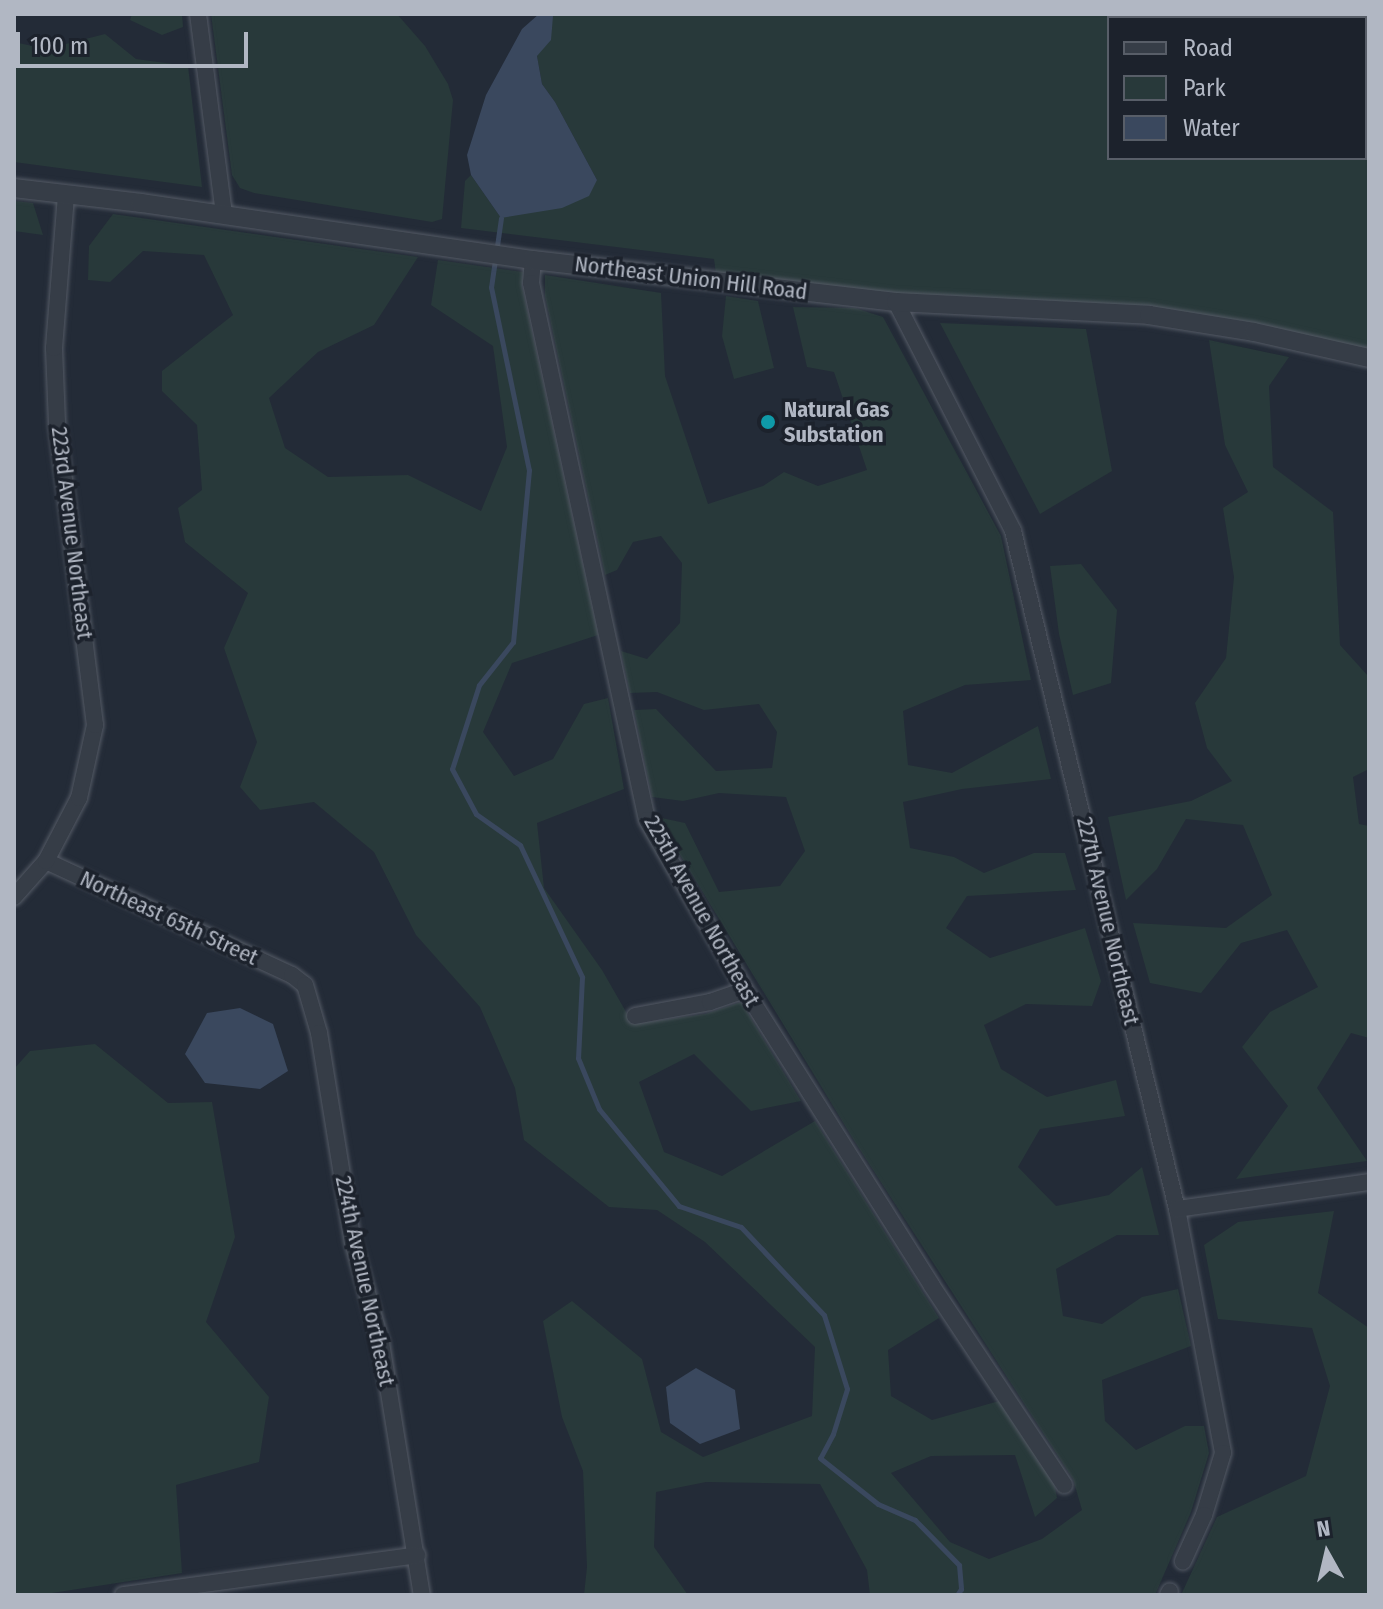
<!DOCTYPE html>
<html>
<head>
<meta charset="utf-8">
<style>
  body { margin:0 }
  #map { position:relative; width:1383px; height:1609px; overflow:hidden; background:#232b37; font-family:"Fira Sans Condensed",sans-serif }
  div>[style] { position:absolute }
  .green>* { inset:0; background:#28393a }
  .water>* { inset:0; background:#3a485e }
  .stream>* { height:5px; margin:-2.5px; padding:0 2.5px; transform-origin:2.5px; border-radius:2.5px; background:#3a485e }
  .roads { filter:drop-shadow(0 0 2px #545a65) drop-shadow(0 0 2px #545a65) }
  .minor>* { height:16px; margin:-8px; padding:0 8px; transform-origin:8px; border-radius:8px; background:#363d47 }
  .tertiary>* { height:18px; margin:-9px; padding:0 9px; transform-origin:9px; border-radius:9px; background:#363d47 }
  .dots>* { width:22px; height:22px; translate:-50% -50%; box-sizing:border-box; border:4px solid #1c222c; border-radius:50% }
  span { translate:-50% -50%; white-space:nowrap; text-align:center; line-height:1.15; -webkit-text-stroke:7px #1c222c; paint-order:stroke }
  .street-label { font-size:22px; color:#b1b7c3 }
  .poi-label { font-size:22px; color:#b1b7c3; font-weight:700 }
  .left { translate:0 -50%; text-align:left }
  .frame { position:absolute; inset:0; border:16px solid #b1b7c3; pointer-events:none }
  .legend { position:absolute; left:1107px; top:16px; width:260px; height:144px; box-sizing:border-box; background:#1c222c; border:2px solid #585e68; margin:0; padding:10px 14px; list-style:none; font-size:24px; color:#b1b7c3 }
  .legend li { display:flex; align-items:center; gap:16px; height:40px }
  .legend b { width:40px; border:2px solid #585e68 }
  .north { position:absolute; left:1287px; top:1513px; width:80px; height:80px; -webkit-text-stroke:6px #1c222c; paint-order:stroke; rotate:352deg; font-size:22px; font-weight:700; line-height:32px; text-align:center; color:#b1b7c3 }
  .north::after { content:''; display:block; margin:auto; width:28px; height:36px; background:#b1b7c3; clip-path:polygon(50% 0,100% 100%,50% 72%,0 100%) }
  .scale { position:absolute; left:16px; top:32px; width:232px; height:36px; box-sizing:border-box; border:4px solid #b1b7c3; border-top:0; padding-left:10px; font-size:24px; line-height:28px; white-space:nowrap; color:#b1b7c3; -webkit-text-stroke:6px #1c222c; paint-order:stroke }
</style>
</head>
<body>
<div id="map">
  <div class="green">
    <i style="clip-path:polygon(132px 14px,182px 14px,183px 27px,162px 35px,130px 20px)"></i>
    <i style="clip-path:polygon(211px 14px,397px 14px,425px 46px,448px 84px,453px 100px,442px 219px,432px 222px,254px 193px,240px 188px,232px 175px)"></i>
    <i style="clip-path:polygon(evenodd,550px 14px,1369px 14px,1369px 358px,1254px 332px,717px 281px,714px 259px,461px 228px,465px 181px,471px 175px,501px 218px,597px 180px,555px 102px,542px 84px,537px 56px,553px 16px,550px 14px,1109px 18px,1365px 18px,1365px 158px,1109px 158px,1109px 18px)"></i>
    <i style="clip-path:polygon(105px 34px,136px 59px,188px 66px,202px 187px,14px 162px,14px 42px,46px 49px)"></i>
    <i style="clip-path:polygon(14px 201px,33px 203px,43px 235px,14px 231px)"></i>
    <i style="clip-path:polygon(113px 214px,418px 257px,374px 325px,318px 352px,269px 398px,285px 448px,328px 477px,408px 475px,481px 511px,507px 447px,493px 346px,431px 305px,438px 260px,523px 272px,522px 286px,598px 635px,512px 663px,483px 732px,514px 776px,553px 759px,584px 704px,608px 698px,624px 789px,537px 823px,544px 888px,602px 970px,633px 1024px,705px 1014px,741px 1002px,801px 1101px,751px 1111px,694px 1054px,639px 1082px,664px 1152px,722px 1176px,815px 1121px,939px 1318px,888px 1350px,891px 1396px,932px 1420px,999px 1401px,1054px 1482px,1057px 1498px,1035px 1517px,1015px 1455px,931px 1456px,891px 1473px,950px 1542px,989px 1559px,1042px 1539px,1082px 1510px,1073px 1479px,855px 1142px,657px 817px,685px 823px,719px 892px,780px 886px,805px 851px,786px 797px,719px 793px,683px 801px,652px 797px,634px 710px,656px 709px,716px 771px,772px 768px,777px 732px,759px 704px,704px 710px,657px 692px,630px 693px,621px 651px,647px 659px,680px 623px,682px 563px,661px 536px,633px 542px,617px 570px,605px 575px,545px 296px,545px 275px,661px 293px,665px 376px,708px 504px,763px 486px,784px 472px,818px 486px,867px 470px,834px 372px,807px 367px,793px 307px,855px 308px,883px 317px,1001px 536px,1031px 680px,965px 685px,903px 711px,908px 765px,952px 773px,1038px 726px,1051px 779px,962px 789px,903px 802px,910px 848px,954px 857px,984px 873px,1034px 853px,1065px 853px,1076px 890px,967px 896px,946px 928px,990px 958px,1085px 928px,1101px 981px,1092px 1006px,1026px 1004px,984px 1025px,1001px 1069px,1047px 1097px,1116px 1080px,1125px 1116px,1040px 1129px,1018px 1167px,1056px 1206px,1109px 1195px,1142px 1167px,1159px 1235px,1117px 1235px,1056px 1269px,1063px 1316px,1102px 1324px,1142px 1297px,1178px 1289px,1191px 1346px,1102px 1380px,1105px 1421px,1136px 1450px,1185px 1426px,1204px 1426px,1209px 1453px,1191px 1512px,1155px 1595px,870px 1595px,867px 1570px,820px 1484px,706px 1482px,656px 1492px,654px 1547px,688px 1595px,584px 1595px,587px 1567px,583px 1471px,562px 1417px,543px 1321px,572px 1301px,642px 1359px,661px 1432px,703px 1457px,812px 1416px,815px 1347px,705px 1242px,657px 1210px,609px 1207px,524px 1140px,515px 1088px,480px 1007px,416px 935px,374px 852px,314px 802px,260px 810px,240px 787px,257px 742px,224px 648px,248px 593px,185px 542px,178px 508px,202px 490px,197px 425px,162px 391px,162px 371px,233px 315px,204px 255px,143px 251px,110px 282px,88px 280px,89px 246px)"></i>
    <i style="clip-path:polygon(726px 296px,758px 301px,774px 368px,734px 379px,722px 336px)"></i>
    <i style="clip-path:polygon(940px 323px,1086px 329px,1112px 471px,1040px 514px)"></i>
    <i style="clip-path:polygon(1209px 340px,1289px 357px,1269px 386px,1273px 467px,1333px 512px,1340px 645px,1369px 677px,1369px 769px,1353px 777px,1359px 824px,1369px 826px,1369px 1038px,1351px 1033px,1317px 1088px,1367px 1161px,1236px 1179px,1288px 1106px,1242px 1047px,1270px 1012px,1318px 987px,1287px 930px,1241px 943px,1201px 993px,1150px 983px,1133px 923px,1226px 928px,1272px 895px,1243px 825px,1186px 819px,1157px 869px,1126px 900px,1108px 817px,1191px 801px,1232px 781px,1207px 748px,1195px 703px,1226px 658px,1234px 577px,1223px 508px,1248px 492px,1225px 445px)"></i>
    <i style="clip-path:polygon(1081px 564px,1117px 610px,1111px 683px,1073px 695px,1059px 634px,1050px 566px)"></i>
    <i style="clip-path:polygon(95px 1044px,168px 1103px,212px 1102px,235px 1237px,206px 1322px,269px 1397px,259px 1462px,176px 1485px,182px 1573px,39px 1595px,14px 1595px,14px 1069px,30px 1051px)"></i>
    <i style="clip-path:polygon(1334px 1211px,1318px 1293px,1369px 1328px,1369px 1595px,1181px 1595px,1217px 1517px,1306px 1476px,1330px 1386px,1312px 1328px,1218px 1319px,1204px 1245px,1238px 1222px)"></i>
  </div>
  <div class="water">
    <i style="clip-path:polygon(539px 14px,553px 16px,551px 40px,537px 56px,542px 84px,555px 102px,597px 180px,589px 196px,562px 208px,501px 218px,471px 175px,467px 155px,486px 95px,522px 29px)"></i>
    <i style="clip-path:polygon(240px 1008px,273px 1024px,288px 1071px,260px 1089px,205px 1083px,185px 1054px,207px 1013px)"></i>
    <i style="clip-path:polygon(696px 1368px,735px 1390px,740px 1429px,700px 1444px,670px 1423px,666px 1387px)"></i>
  </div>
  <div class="stream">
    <i style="left:501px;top:218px;width:70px;rotate:98.2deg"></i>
    <i style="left:491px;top:287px;width:187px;rotate:78.3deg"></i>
    <i style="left:529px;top:470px;width:173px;rotate:95.3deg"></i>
    <i style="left:513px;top:642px;width:55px;rotate:128.3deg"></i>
    <i style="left:479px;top:685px;width:88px;rotate:107.8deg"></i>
    <i style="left:452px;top:769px;width:51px;rotate:61.9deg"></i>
    <i style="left:476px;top:814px;width:54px;rotate:35.2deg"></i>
    <i style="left:520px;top:845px;width:146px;rotate:64.8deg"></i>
    <i style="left:582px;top:977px;width:81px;rotate:92.8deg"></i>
    <i style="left:578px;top:1058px;width:55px;rotate:67.6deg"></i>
    <i style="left:599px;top:1109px;width:126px;rotate:50.5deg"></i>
    <i style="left:679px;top:1206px;width:65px;rotate:18.7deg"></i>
    <i style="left:741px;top:1227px;width:121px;rotate:46.7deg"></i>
    <i style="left:824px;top:1315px;width:77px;rotate:72.7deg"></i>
    <i style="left:847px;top:1389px;width:47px;rotate:107.3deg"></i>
    <i style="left:833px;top:1434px;width:27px;rotate:118deg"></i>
    <i style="left:820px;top:1458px;width:74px;rotate:38.4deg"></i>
    <i style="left:878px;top:1504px;width:40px;rotate:23.4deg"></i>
    <i style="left:915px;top:1520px;width:63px;rotate:45.6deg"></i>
    <i style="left:959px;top:1565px;width:24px;rotate:85deg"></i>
    <i style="left:961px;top:1589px;width:7px;rotate:124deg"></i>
  </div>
  <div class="roads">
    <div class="minor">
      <i style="left:198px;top:14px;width:202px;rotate:82.6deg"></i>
      <i style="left:533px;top:260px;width:23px;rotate:95deg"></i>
      <i style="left:531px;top:283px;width:549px;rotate:77.81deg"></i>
      <i style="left:647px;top:820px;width:196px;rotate:60deg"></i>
      <i style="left:745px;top:990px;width:350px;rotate:57.7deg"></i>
      <i style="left:932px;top:1286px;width:239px;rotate:56.4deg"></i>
      <i style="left:896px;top:302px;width:257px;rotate:62.9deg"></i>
      <i style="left:1013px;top:531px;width:698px;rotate:76.4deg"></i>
      <i style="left:1177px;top:1209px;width:248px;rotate:79.3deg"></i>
      <i style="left:1223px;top:1453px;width:65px;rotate:107deg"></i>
      <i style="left:1204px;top:1515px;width:51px;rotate:114.5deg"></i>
      <i style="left:46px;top:861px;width:271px;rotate:24.9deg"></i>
      <i style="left:292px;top:975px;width:16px;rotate:38deg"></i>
      <i style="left:305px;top:985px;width:50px;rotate:73.7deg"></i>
      <i style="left:319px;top:1033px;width:212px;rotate:80.8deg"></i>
      <i style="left:353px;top:1242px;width:105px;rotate:74.5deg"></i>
      <i style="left:381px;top:1343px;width:255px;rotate:80.8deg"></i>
      <i style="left:14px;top:897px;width:48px;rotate:-48.4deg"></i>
      <i style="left:46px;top:861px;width:71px;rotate:-62.4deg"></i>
      <i style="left:79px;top:798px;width:75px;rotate:-77.6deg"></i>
      <i style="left:95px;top:725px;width:304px;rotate:-97.2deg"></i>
      <i style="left:57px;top:423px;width:75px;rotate:-92.3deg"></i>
      <i style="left:54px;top:348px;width:153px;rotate:-85.5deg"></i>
      <i style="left:635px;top:1016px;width:76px;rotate:-10.6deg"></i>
      <i style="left:710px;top:1002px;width:37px;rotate:-19deg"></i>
      <i style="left:1177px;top:1209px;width:194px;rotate:-8deg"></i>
      <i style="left:123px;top:1595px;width:297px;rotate:-7.7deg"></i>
      <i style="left:1168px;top:1595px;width:4px;rotate:-63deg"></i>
    </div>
    <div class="tertiary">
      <i style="left:14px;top:188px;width:128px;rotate:6.7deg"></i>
      <i style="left:141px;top:203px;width:396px;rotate:8.3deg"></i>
      <i style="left:533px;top:260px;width:365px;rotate:6.6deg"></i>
      <i style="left:896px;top:302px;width:253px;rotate:2.9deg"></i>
      <i style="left:1149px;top:315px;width:106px;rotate:9.2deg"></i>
      <i style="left:1254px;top:332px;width:118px;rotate:12.7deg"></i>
    </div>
  </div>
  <div class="dots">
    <i style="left:768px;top:422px;background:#0f9aa8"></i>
  </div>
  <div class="street-label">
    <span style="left:691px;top:278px;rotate:7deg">Northeast Union Hill Road</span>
    <span style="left:72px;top:533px;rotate:83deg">223rd Avenue Northeast</span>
    <span style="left:702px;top:911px;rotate:61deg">225th Avenue Northeast</span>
    <span style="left:169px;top:918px;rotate:25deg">Northeast 65th Street</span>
    <span style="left:1108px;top:921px;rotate:77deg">227th Avenue Northeast</span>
    <span style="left:365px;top:1281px;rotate:78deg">224th Avenue Northeast</span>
  </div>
  <div class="poi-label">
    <span class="left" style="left:784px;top:422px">Natural Gas<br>Substation</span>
  </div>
  <div class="frame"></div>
  <ul class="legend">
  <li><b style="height:10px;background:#363d47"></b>Road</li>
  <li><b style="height:22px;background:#28393a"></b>Park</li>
  <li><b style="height:22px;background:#3a485e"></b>Water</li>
  </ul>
  <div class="north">N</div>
  <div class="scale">100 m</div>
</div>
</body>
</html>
